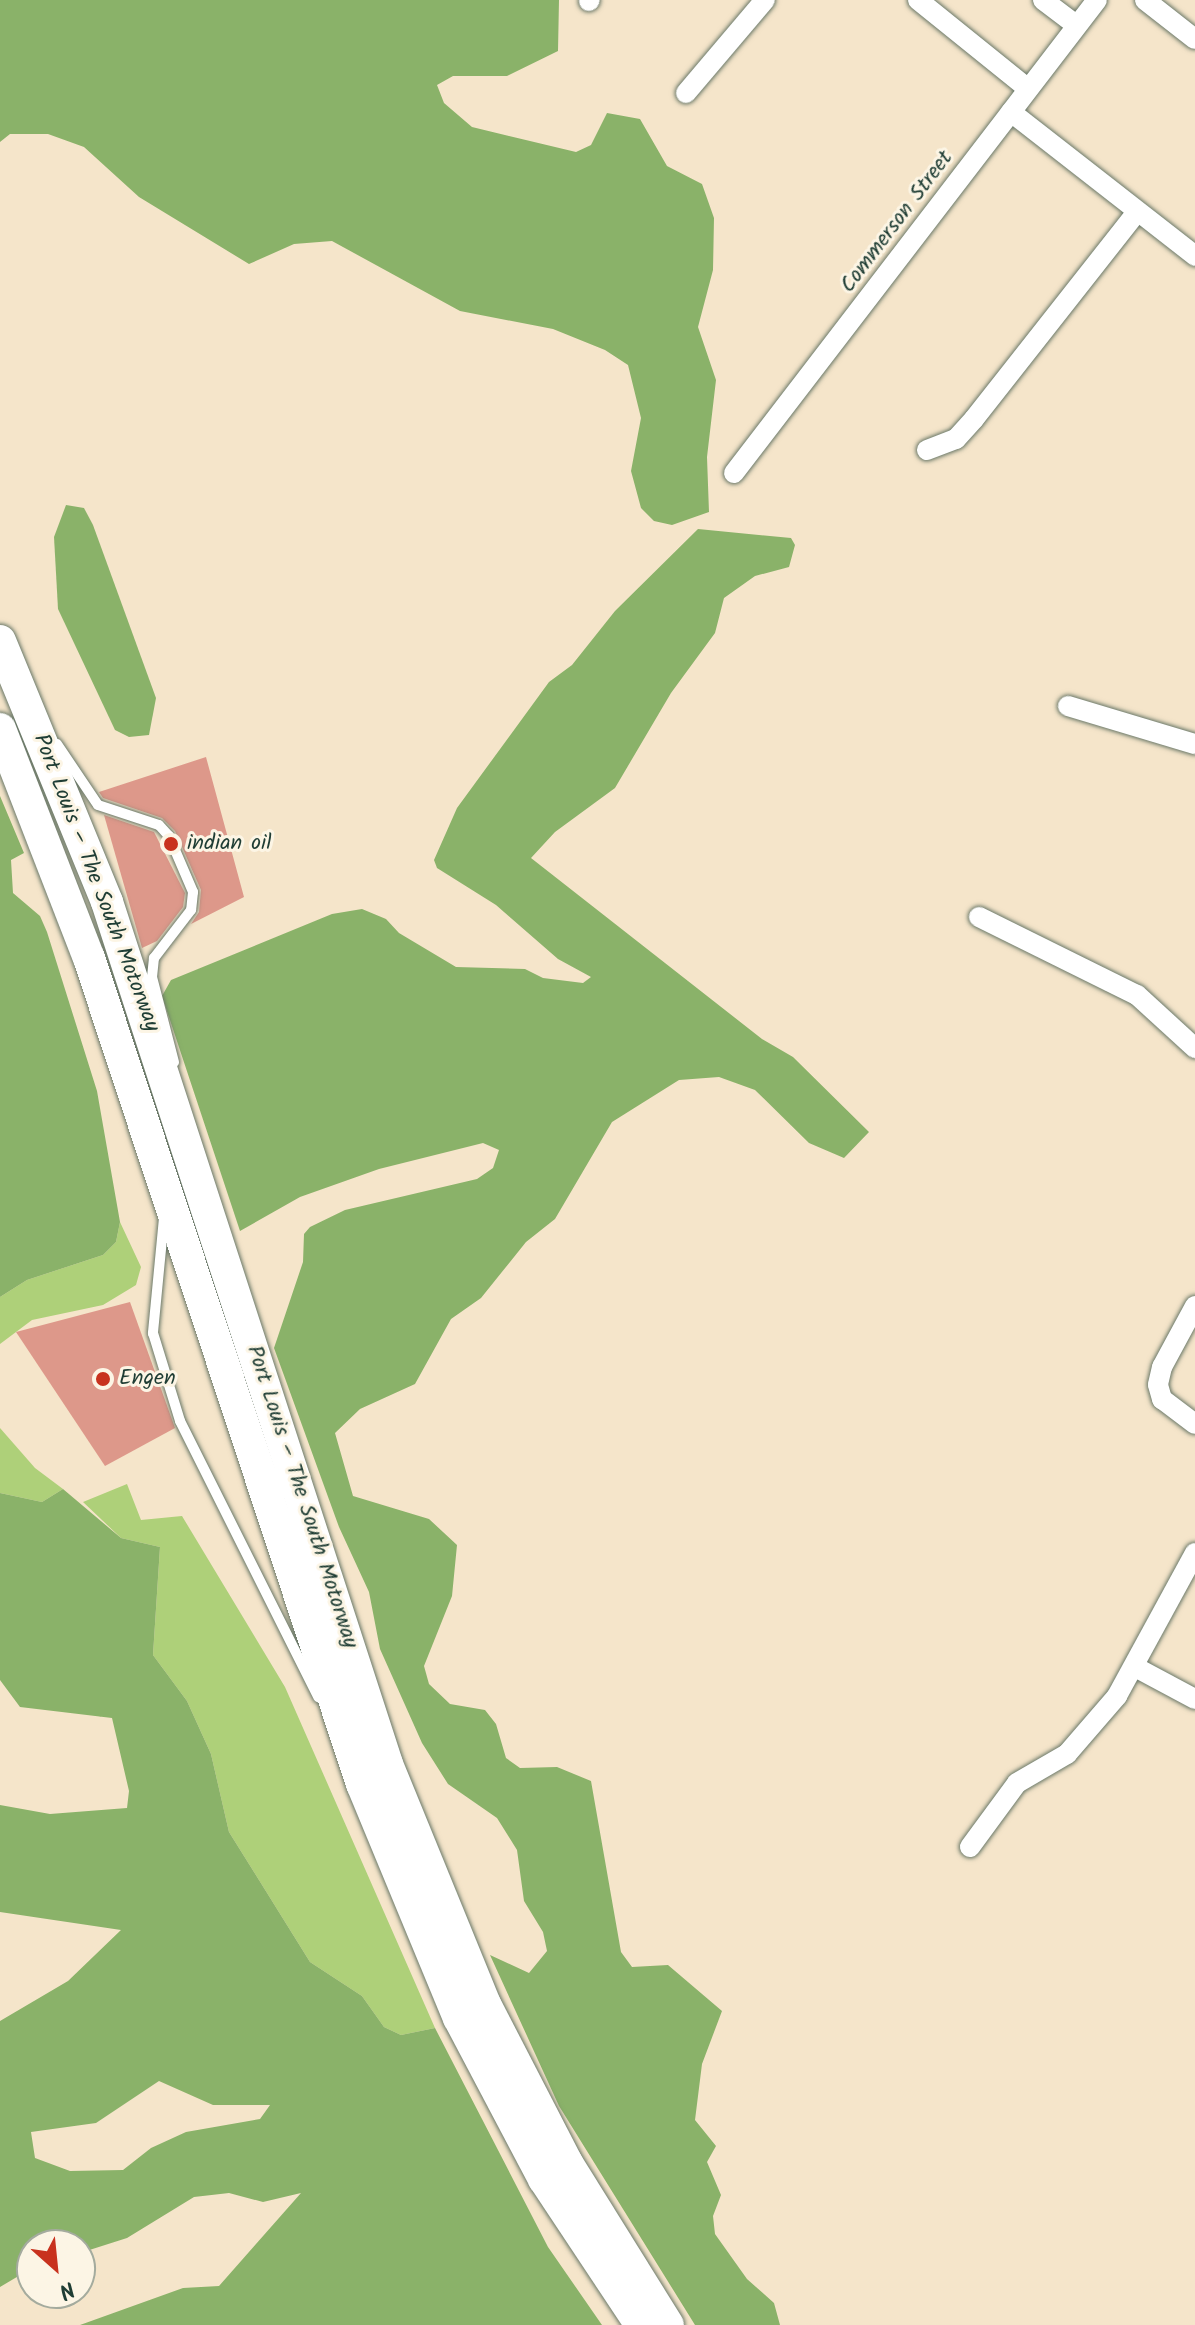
<!DOCTYPE html>
<html>
<head>
<meta charset="utf-8">
<style>
  body { margin:0 }
  #map { position:relative; width:1195px; height:2325px; overflow:hidden; background:#f5e5ca; font-family:Kalam,sans-serif }
  div>[style] { position:absolute }
  .green>* { inset:0; background:#aed079 }
  .forest>* { inset:0; background:#8ab269 }
  .building>* { inset:0; background:#dd988a }
  .roads { filter:drop-shadow(0 0 2px #6a7868) drop-shadow(0 0 2px #6a7868) }
  .service>* { height:10px; margin:-5px; padding:0 5px; transform-origin:5px; border-radius:5px; background:#fff }
  .minor>* { height:20px; margin:-10px; padding:0 10px; transform-origin:10px; border-radius:10px; background:#fff }
  .trunk>* { height:32px; margin:-16px; padding:0 16px; transform-origin:16px; border-radius:16px; background:#fff }
  .dots>* { width:22px; height:22px; translate:-50% -50%; box-sizing:border-box; border:4px solid #fcf5e5; border-radius:50% }
  span { translate:-50% -50%; white-space:nowrap; text-align:center; line-height:1.15; -webkit-text-stroke:6px #fcf5e5; paint-order:stroke }
  .street-label { font-size:22px; color:#1f3d34 }
  .poi-label { font-size:22px; color:#1f3d34 }
  .left { translate:0 -50%; text-align:left }
  .north { position:absolute; left:16px; top:2229px; width:80px; height:80px; box-sizing:border-box; background:#fcf5e5; border:2px solid #a4ab9e; border-radius:50%; rotate:153deg; font-size:22px; font-weight:700; line-height:32px; text-align:center; color:#1f3d34 }
  .north::after { content:''; display:block; margin:auto; width:28px; height:36px; background:#c8321e; clip-path:polygon(50% 0,100% 100%,50% 72%,0 100%) }
</style>
</head>
<body>
<div id="map">
  <div class="green">
    <i style="clip-path:polygon(120px 1222px,141px 1267px,136px 1285px,103px 1305px,32px 1320px,0 1344px,0 1297px,27px 1280px,103px 1255px,116px 1242px)"></i>
    <i style="clip-path:polygon(0 1428px,35px 1468px,63px 1489px,42px 1502px,0 1493px)"></i>
    <i style="clip-path:polygon(127px 1484px,141px 1520px,182px 1516px,285px 1687px,435px 2028px,401px 2035px,384px 2027px,362px 1996px,310px 1962px,229px 1832px,211px 1754px,187px 1701px,153px 1655px,160px 1547px,121px 1538px,83px 1502px)"></i>
  </div>
  <div class="forest">
    <i style="clip-path:polygon(0 0,559px 0,558px 51px,507px 76px,453px 76px,437px 85px,444px 103px,472px 127px,576px 152px,591px 145px,607px 113px,640px 119px,667px 166px,702px 184px,714px 218px,713px 270px,698px 327px,716px 380px,707px 457px,709px 512px,672px 525px,654px 521px,641px 508px,631px 471px,641px 418px,628px 365px,605px 350px,553px 329px,460px 311px,332px 241px,294px 244px,249px 264px,139px 197px,84px 147px,48px 134px,10px 134px,0 142px)"></i>
    <i style="clip-path:polygon(66px 505px,84px 508px,93px 525px,156px 698px,149px 735px,129px 737px,115px 730px,58px 609px,54px 537px)"></i>
    <i style="clip-path:polygon(698px 529px,791px 538px,795px 545px,789px 567px,755px 576px,724px 598px,715px 633px,671px 693px,615px 788px,555px 832px,531px 858px,762px 1039px,793px 1057px,869px 1132px,844px 1158px,809px 1143px,755px 1090px,719px 1077px,679px 1080px,612px 1122px,555px 1219px,526px 1242px,481px 1298px,451px 1319px,415px 1384px,360px 1409px,335px 1433px,353px 1496px,429px 1519px,457px 1545px,452px 1596px,424px 1666px,429px 1684px,450px 1704px,485px 1710px,496px 1724px,506px 1758px,520px 1768px,557px 1767px,591px 1781px,621px 1952px,632px 1967px,668px 1965px,722px 2011px,702px 2064px,695px 2120px,716px 2146px,707px 2162px,721px 2195px,713px 2216px,715px 2234px,747px 2279px,774px 2303px,780px 2325px,695px 2325px,559px 2106px,490px 1955px,529px 1973px,547px 1951px,543px 1932px,524px 1901px,517px 1850px,497px 1818px,448px 1784px,422px 1743px,380px 1649px,369px 1592px,339px 1527px,274px 1348px,303px 1262px,304px 1234px,310px 1227px,345px 1210px,477px 1179px,493px 1168px,499px 1150px,483px 1143px,379px 1169px,300px 1197px,240px 1231px,162px 996px,171px 980px,332px 914px,362px 909px,386px 919px,399px 933px,456px 967px,525px 969px,543px 978px,583px 983px,591px 977px,558px 959px,496px 905px,437px 868px,434px 860px,457px 808px,549px 682px,572px 665px,615px 611px)"></i>
    <i style="clip-path:polygon(0 796px,24px 853px,11px 860px,13px 893px,40px 916px,47px 932px,97px 1091px,120px 1222px,116px 1242px,103px 1255px,27px 1280px,0 1297px)"></i>
    <i style="clip-path:polygon(evenodd,63px 1489px,121px 1538px,160px 1547px,153px 1655px,187px 1701px,211px 1754px,229px 1832px,310px 1962px,362px 1996px,384px 2027px,401px 2035px,435px 2028px,548px 2247px,602px 2325px,80px 2325px,183px 2288px,219px 2286px,301px 2193px,263px 2202px,229px 2193px,194px 2197px,127px 2238px,80px 2253px,80px 2245px,32px 2245px,32px 2268px,0 2287px,0 2021px,68px 1981px,121px 1930px,0 1912px,0 1805px,50px 1814px,127px 1808px,129px 1791px,112px 1718px,20px 1707px,0 1680px,0 1493px,42px 1502px,63px 1489px,159px 2081px,213px 2105px,270px 2105px,260px 2119px,186px 2132px,151px 2148px,123px 2170px,70px 2171px,35px 2158px,31px 2132px,96px 2123px,159px 2081px)"></i>
  </div>
  <div class="building">
    <i style="clip-path:polygon(206px 757px,244px 897px,191px 924px,199px 912px,201px 890px,175px 831px,162px 818px,103px 798px,99px 792px)"></i>
    <i style="clip-path:polygon(104px 815px,154px 832px,185px 893px,183px 907px,157px 941px,142px 948px)"></i>
    <i style="clip-path:polygon(130px 1302px,175px 1428px,105px 1466px,16px 1332px)"></i>
  </div>
  <div class="roads">
    <div class="service">
      <i style="left:57px;top:744px;width:73px;rotate:56.1deg"></i>
      <i style="left:98px;top:805px;width:64px;rotate:18.2deg"></i>
      <i style="left:159px;top:825px;width:15px;rotate:48deg"></i>
      <i style="left:169px;top:836px;width:61px;rotate:66.8deg"></i>
      <i style="left:193px;top:892px;width:18px;rotate:96deg"></i>
      <i style="left:191px;top:910px;width:61px;rotate:127.6deg"></i>
      <i style="left:154px;top:958px;width:19px;rotate:96deg"></i>
      <i style="left:152px;top:977px;width:88px;rotate:75.5deg"></i>
      <i style="left:164px;top:1218px;width:116px;rotate:95.5deg"></i>
      <i style="left:153px;top:1333px;width:92px;rotate:72.9deg"></i>
      <i style="left:180px;top:1421px;width:309px;rotate:63.4deg"></i>
    </div>
    <div class="minor">
      <i style="left:918px;top:0;width:139px;rotate:38.9deg"></i>
      <i style="left:1043px;top:0;width:41px;rotate:37.1deg"></i>
      <i style="left:1145px;top:0;width:63px;rotate:38deg"></i>
      <i style="left:589px;top:1px;width:1px;rotate:-45deg"></i>
      <i style="left:686px;top:93px;width:122px;rotate:-49.7deg"></i>
      <i style="left:1011px;top:112px;width:234px;rotate:38deg"></i>
      <i style="left:927px;top:450px;width:31px;rotate:-21deg"></i>
      <i style="left:956px;top:439px;width:27px;rotate:-48deg"></i>
      <i style="left:974px;top:419px;width:263px;rotate:-51.8deg"></i>
      <i style="left:734px;top:473px;width:596px;rotate:-52.5deg"></i>
      <i style="left:1068px;top:706px;width:133px;rotate:16.7deg"></i>
      <i style="left:979px;top:917px;width:176px;rotate:26.3deg"></i>
      <i style="left:1137px;top:995px;width:79px;rotate:42.4deg"></i>
      <i style="left:1195px;top:1306px;width:69px;rotate:118.4deg"></i>
      <i style="left:1162px;top:1367px;width:18px;rotate:103deg"></i>
      <i style="left:1158px;top:1385px;width:15px;rotate:74deg"></i>
      <i style="left:1162px;top:1399px;width:41px;rotate:37.1deg"></i>
      <i style="left:1135px;top:1667px;width:68px;rotate:28.1deg"></i>
      <i style="left:970px;top:1847px;width:79px;rotate:-53.7deg"></i>
      <i style="left:1017px;top:1783px;width:58px;rotate:-30.1deg"></i>
      <i style="left:1067px;top:1754px;width:77px;rotate:-49.2deg"></i>
      <i style="left:1117px;top:1696px;width:163px;rotate:-61.4deg"></i>
    </div>
    <div class="trunk">
      <i style="left:0;top:641px;width:282px;rotate:67.7deg"></i>
      <i style="left:107px;top:902px;width:906px;rotate:72deg"></i>
      <i style="left:387px;top:1764px;width:261px;rotate:67.8deg"></i>
      <i style="left:486px;top:2006px;width:177px;rotate:62.7deg"></i>
      <i style="left:567px;top:2163px;width:191px;rotate:58.1deg"></i>
      <i style="left:0;top:729px;width:246px;rotate:68.8deg"></i>
      <i style="left:89px;top:958px;width:870px;rotate:71.71deg"></i>
      <i style="left:362px;top:1784px;width:253px;rotate:67.5deg"></i>
      <i style="left:459px;top:2018px;width:182px;rotate:62.2deg"></i>
      <i style="left:544px;top:2179px;width:172px;rotate:56.4deg"></i>
    </div>
  </div>
  <div class="dots">
    <i style="left:171px;top:844px;background:#c8321e"></i>
    <i style="left:103px;top:1379px;background:#c8321e"></i>
  </div>
  <div class="street-label">
    <span style="left:897px;top:222px;rotate:-53deg">Commerson Street</span>
    <span style="left:96px;top:883px;rotate:69deg">Port Louis – The South Motorway</span>
    <span style="left:302px;top:1497px;rotate:72deg">Port Louis – The South Motorway</span>
  </div>
  <div class="poi-label">
    <span class="left" style="left:187px;top:844px">indian oil</span>
    <span class="left" style="left:119px;top:1379px">Engen</span>
  </div>
  <div class="north">N</div>
</div>
</body>
</html>
